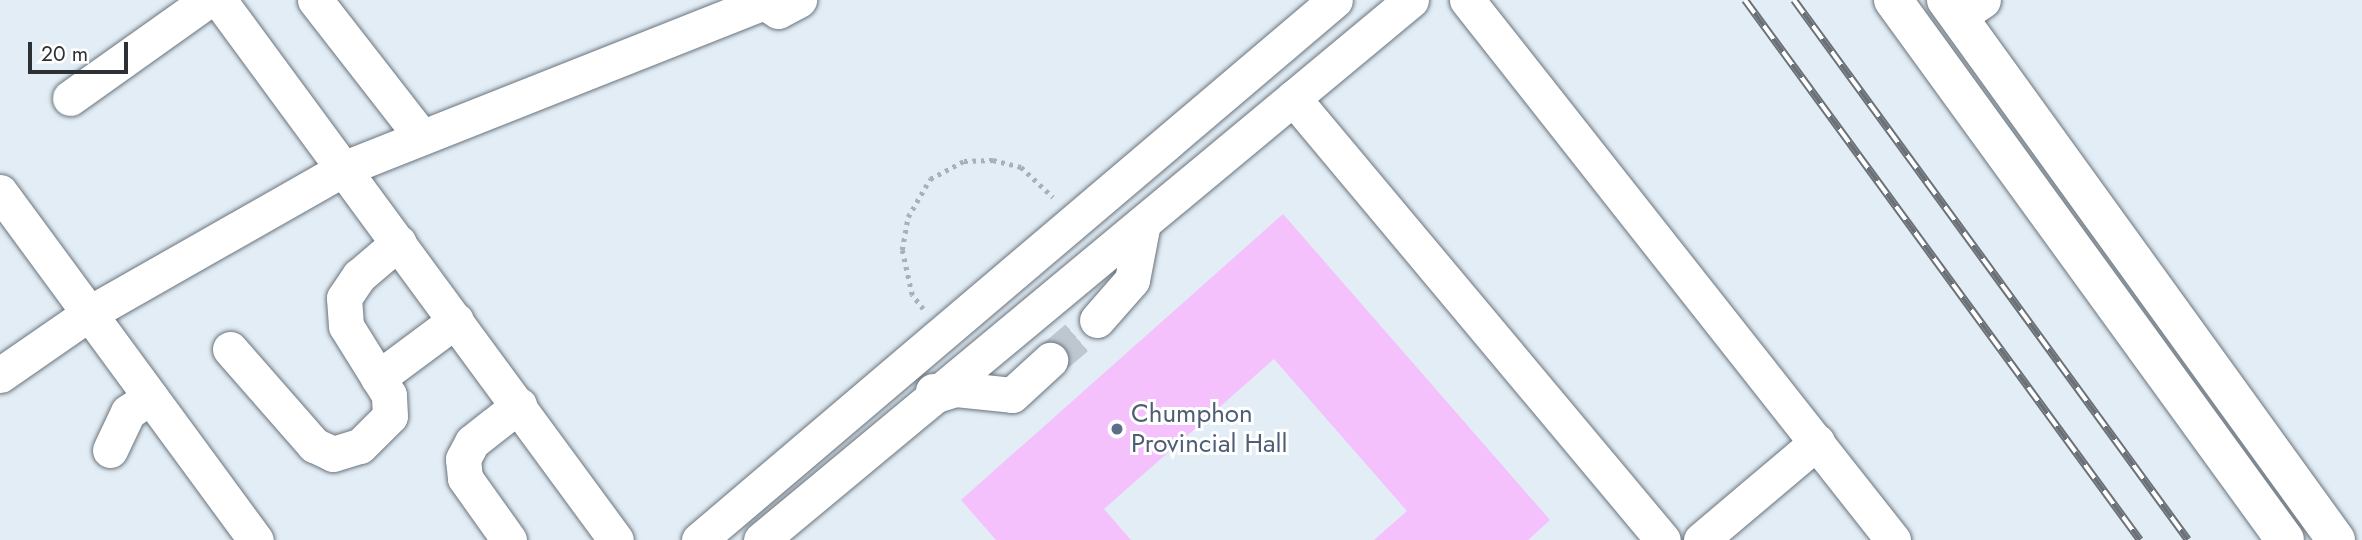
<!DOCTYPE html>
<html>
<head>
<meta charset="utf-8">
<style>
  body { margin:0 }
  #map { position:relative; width:2362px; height:540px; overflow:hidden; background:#e2edf6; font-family:Jost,sans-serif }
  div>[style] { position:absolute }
  .building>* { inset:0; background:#f4c1fd }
  .minor-tunnel>* { height:35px; margin-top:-17.5px; transform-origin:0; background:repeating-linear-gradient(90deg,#bec7cf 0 35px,transparent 0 53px) }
  .path>* { height:4.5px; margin-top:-2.25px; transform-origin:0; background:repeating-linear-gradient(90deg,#a8b1b8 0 3.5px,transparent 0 8.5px) }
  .roads { filter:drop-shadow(0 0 2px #6b747c) drop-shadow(0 0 2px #6b747c) }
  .minor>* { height:35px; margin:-17.5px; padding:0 17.5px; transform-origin:17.5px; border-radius:17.5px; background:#fff }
  .major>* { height:38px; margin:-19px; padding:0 19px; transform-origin:19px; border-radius:19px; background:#fff }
  .rail>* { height:8px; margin-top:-4px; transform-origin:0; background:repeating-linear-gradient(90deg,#fff 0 16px,#6b7177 0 32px); box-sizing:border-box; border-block:2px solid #6b7177 }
  .dots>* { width:19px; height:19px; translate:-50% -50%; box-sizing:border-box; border:4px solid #fff; border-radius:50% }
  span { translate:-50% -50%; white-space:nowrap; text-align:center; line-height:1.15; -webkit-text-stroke:6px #fff; paint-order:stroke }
  .service-label { font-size:26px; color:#4e5e75 }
  .left { translate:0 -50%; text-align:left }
  .scale { position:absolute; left:28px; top:42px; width:100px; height:32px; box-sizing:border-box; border:4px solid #2d3135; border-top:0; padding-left:9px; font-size:21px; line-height:24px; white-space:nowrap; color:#2d3135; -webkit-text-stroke:5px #fff; paint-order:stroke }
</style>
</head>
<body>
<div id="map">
  <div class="building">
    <i style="clip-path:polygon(1283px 214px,1550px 520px,1528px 540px,1374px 540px,1407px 511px,1274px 359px,1104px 509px,1131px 540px,996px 540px,961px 500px)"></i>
  </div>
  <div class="minor-tunnel">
    <i style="left:1050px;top:360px;width:62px;rotate:-40.4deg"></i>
  </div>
  <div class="path">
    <i style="left:923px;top:309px;width:18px;rotate:-128deg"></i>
    <i style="left:912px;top:295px;width:46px;rotate:-102.5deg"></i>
    <i style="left:902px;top:250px;width:34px;rotate:-80deg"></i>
    <i style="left:908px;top:217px;width:44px;rotate:-59.9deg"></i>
    <i style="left:930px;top:179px;width:38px;rotate:-28deg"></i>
    <i style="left:964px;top:161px;width:29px;rotate:-2deg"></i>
    <i style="left:993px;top:160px;width:29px;rotate:14deg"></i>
    <i style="left:1021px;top:167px;width:44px;rotate:43.2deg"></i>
  </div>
  <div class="roads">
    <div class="minor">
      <i style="left:219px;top:0;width:670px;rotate:53.68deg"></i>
      <i style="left:315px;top:0;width:172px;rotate:52.1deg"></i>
      <i style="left:760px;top:0;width:21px;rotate:31deg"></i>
      <i style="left:778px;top:11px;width:24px;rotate:-28deg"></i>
      <i style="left:1467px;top:0;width:688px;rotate:51.73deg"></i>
      <i style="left:1958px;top:17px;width:30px;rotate:-34deg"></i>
      <i style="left:70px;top:98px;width:169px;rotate:-35.4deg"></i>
      <i style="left:1293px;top:98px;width:576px;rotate:50.07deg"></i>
      <i style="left:0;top:192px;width:432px;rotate:53.7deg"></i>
      <i style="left:1097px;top:320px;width:53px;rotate:-48.8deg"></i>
      <i style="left:1132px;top:280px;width:58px;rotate:-79.1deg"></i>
      <i style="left:230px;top:349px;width:128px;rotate:48.8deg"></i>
      <i style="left:314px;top:445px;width:21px;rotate:25deg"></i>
      <i style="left:333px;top:454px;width:28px;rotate:-17deg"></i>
      <i style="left:360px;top:446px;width:42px;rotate:-45deg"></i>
      <i style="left:390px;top:416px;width:21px;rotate:-93deg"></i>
      <i style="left:389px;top:395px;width:81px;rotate:-121.9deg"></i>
      <i style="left:346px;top:326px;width:28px;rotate:-94deg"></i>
      <i style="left:344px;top:298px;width:27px;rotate:-56deg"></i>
      <i style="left:359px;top:276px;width:52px;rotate:-40.4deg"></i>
      <i style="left:0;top:375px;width:107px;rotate:-34.7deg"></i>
      <i style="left:88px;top:314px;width:296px;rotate:-29.6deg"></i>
      <i style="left:345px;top:168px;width:448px;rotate:-21.6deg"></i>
      <i style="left:378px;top:378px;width:97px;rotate:-36.6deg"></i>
      <i style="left:933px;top:391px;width:5px;rotate:53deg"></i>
      <i style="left:936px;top:395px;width:21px;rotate:-17deg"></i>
      <i style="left:956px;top:389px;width:56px;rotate:6.1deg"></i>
      <i style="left:1012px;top:395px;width:52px;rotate:-42.6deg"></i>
      <i style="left:110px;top:450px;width:42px;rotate:-64.7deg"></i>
      <i style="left:128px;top:412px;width:27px;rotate:-34deg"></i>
      <i style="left:509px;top:540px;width:76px;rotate:-125.4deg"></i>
      <i style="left:465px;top:478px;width:19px;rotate:-96deg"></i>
      <i style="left:463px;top:459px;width:19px;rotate:-62deg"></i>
      <i style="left:472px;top:442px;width:60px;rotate:-38.2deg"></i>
      <i style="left:699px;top:540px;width:834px;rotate:-40.33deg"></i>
      <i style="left:761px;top:540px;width:845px;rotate:-39.72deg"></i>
      <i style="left:1701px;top:540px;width:152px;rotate:-40.2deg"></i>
    </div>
    <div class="major">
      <i style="left:1893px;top:0;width:667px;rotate:54.02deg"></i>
      <i style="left:1946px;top:0;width:666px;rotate:54.16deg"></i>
    </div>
  </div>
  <div class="rail">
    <i style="left:1745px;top:0;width:669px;rotate:53.82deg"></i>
    <i style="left:1794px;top:0;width:668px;rotate:53.88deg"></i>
  </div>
  <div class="dots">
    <i style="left:1117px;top:429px;background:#5c6f8a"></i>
  </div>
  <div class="service-label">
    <span class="left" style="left:1131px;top:429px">Chumphon<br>Provincial Hall</span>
  </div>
  <div class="scale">20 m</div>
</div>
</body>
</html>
